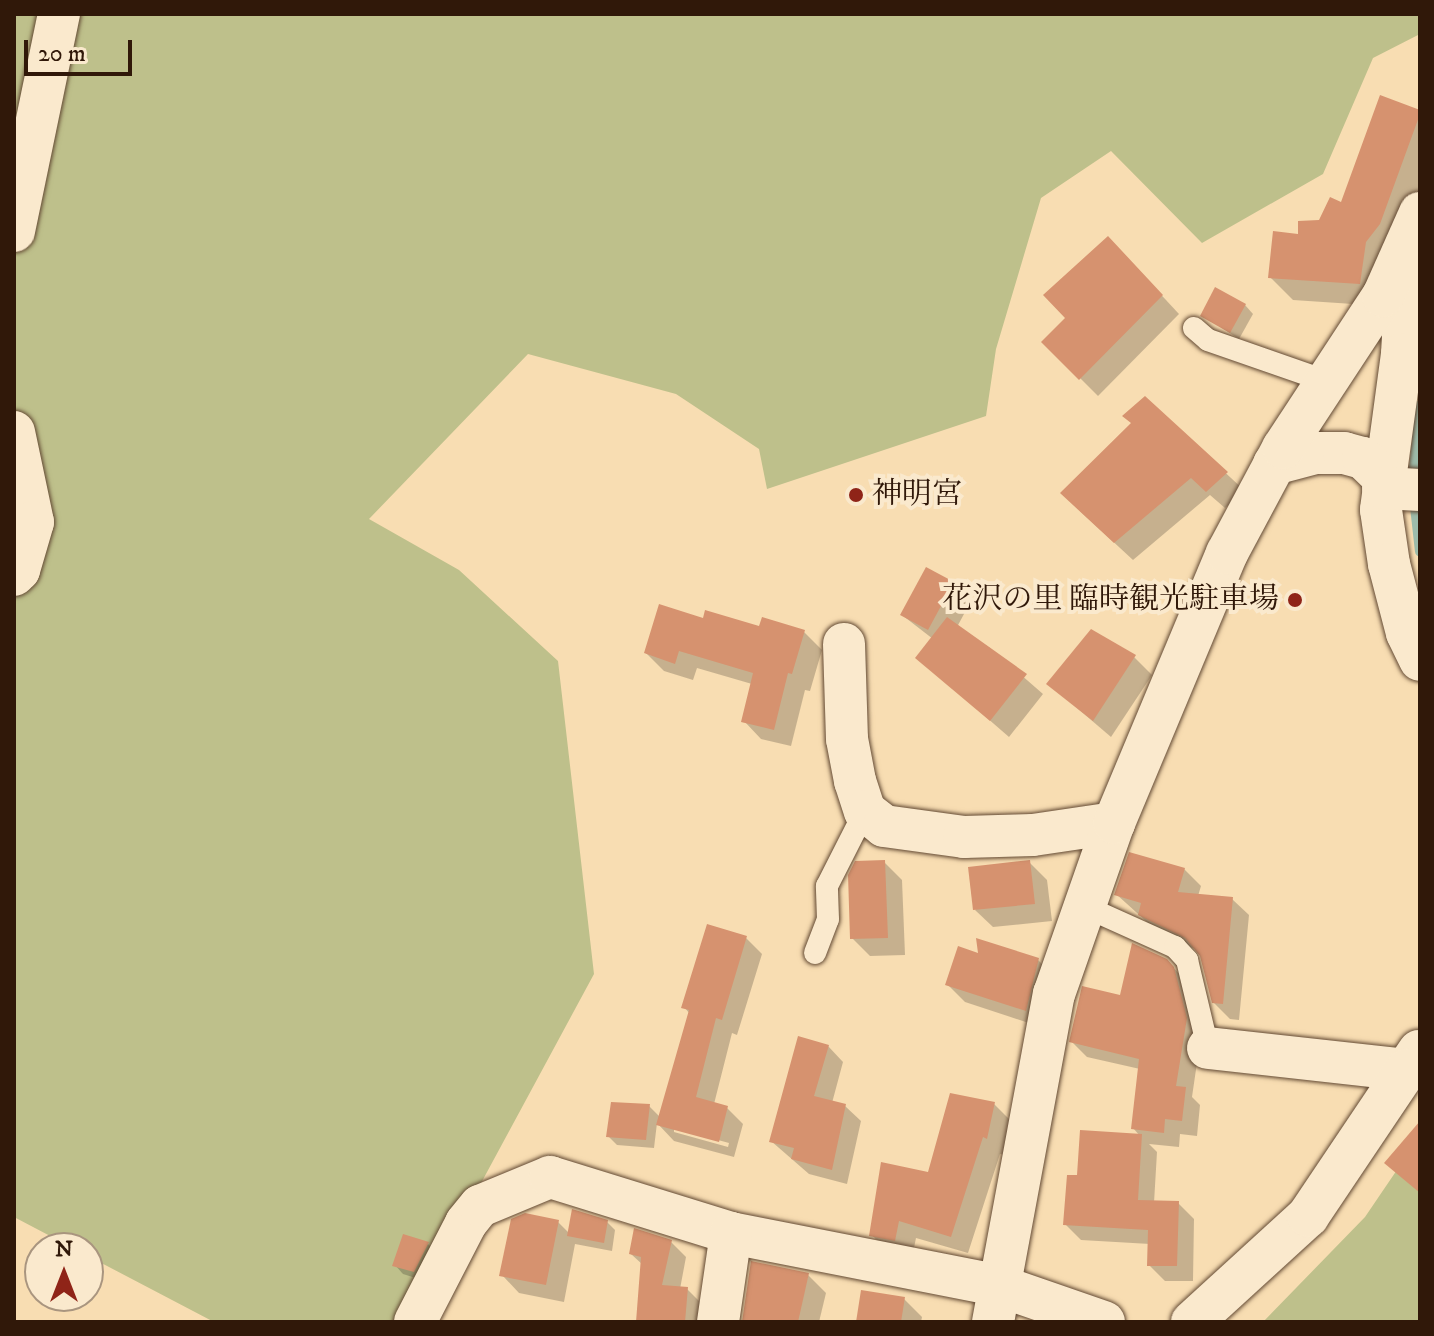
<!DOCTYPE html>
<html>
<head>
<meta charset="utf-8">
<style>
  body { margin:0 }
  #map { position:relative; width:1434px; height:1336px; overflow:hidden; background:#f8ddb2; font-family:"IM FELL DW Pica","Noto Serif JP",serif }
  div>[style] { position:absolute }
  .green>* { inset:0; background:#bec08b }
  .shadow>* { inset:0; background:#0003 }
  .stream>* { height:11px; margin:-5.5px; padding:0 5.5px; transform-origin:5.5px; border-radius:5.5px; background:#9dbcab }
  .building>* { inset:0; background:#d6926f }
  .roads { filter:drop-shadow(0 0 2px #624933) drop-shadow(0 0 2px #624933) }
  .service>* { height:22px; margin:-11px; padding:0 11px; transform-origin:11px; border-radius:11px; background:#fae9cd }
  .minor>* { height:42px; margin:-21px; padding:0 21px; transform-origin:21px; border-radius:21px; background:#fae9cd }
  .dots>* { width:22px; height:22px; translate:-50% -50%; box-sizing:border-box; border:4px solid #fae9cd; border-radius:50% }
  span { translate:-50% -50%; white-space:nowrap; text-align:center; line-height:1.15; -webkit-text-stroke:8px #fae9cd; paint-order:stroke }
  .poi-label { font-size:30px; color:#301809 }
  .left { translate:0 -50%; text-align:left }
  .right { translate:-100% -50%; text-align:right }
  .frame { position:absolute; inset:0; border:16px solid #301809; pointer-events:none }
  .north { position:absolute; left:24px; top:1232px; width:80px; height:80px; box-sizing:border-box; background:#fae9cd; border:2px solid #a9957f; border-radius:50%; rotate:0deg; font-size:22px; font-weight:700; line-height:32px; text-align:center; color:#301809 }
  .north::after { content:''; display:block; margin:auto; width:28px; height:36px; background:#8f2418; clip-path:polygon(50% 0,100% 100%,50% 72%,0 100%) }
  .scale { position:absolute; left:24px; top:40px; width:108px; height:36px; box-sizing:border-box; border:4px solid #301809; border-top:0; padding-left:10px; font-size:24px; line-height:28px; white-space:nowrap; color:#301809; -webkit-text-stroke:6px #fae9cd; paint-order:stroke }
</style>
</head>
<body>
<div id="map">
  <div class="green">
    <i style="clip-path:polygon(14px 14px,1420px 14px,1420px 34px,1373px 58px,1323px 174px,1202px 243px,1111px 151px,1041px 198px,996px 349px,986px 416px,767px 489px,759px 449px,676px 394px,528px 354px,369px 519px,459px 570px,558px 661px,594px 974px,406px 1322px,214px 1322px,88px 1256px,88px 1248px,73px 1248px,14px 1217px)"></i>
    <i style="clip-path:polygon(1420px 1136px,1420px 1322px,1263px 1322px,1365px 1217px)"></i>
  </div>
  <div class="shadow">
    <i style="clip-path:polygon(1420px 112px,1420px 200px,1383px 306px,1293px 300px,1270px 277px,1300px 236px,1342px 205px)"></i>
    <i style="clip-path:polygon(1126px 257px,1179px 314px,1098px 396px,1044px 342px)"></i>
    <i style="clip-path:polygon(1245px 305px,1253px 314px,1239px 339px,1202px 315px)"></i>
    <i style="clip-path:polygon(1145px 398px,1245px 491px,1225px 508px,1210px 495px,1133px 560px,1080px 511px,1133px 424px)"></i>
    <i style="clip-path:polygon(953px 583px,971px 601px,957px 627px,990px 648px,1043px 694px,1009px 737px,918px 658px,933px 639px,902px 615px)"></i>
    <i style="clip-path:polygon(704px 621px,804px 632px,822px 650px,810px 691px,805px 690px,791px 746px,761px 739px,744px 721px,752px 684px,697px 668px,693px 680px,664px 671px,646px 653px)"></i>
    <i style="clip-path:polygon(1134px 657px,1152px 675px,1111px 737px,1049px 684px)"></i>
    <i style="clip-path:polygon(884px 862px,902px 880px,905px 955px,870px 956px,852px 938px)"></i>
    <i style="clip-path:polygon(1029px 862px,1047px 880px,1052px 921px,993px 927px,975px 910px)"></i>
    <i style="clip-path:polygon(1184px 869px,1201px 886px,1198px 896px,1232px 899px,1249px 915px,1239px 1020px,1230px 1019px,1213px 1002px,1199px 951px,1157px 931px,1116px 894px)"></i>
    <i style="clip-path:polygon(evenodd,746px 938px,762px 954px,737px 1035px,732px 1033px,714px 1104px,727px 1108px,743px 1124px,734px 1157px,674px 1141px,657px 1123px,654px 1148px,617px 1145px,609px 1137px,649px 1106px,660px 1117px,690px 1014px,684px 1007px,746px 938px,674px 1128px,729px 1143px,728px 1147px,674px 1132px,674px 1128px)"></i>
    <i style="clip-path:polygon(980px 955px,1038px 960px,1056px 978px,1044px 1028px,965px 1002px,948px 985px)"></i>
    <i style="clip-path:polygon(1166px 960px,1189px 984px,1201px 1035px,1192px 1097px,1200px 1105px,1197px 1136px,1180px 1134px,1179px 1147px,1149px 1144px,1157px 1152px,1154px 1203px,1178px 1203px,1194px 1219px,1193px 1281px,1165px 1281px,1149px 1265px,1150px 1244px,1081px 1240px,1065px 1224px,1079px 1178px,1140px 1136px,1133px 1128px,1140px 1069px,1087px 1057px,1072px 1042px)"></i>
    <i style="clip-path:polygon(828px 1046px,843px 1062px,832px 1103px,845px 1106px,861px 1121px,847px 1184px,809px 1174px,771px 1141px)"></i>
    <i style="clip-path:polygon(994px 1104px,1012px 1122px,1005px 1155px,1000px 1154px,968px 1253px,916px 1238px,912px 1258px,889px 1253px,872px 1235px)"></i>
    <i style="clip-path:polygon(558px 1222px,569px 1233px,607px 1222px,615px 1230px,612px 1251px,575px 1244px,564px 1302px,519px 1293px,502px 1275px)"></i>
    <i style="clip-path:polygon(670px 1241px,686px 1257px,680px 1289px,687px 1289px,703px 1305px,701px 1322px,638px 1322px,643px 1265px,631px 1254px)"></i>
    <i style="clip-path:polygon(428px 1244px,436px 1252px,422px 1280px,403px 1274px,395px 1265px)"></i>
    <i style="clip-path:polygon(808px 1275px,826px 1293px,819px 1322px,745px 1322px)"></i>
    <i style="clip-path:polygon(904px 1299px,922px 1317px,921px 1322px,858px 1322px)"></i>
  </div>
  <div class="stream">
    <i style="left:1413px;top:480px;width:75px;rotate:-84.7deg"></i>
    <i style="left:1414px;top:497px;width:54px;rotate:83.7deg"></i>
  </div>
  <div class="building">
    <i style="clip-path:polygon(1380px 95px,1420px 110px,1420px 114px,1380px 224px,1366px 242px,1360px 284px,1268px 278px,1273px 231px,1298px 234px,1298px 221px,1319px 220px,1330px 197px,1341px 202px)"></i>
    <i style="clip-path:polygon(1108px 236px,1163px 295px,1079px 380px,1041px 342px,1065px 318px,1043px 295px)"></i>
    <i style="clip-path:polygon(1215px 287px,1246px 304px,1230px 333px,1200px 316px)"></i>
    <i style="clip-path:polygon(1145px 396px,1228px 472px,1206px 492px,1191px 478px,1114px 543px,1060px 493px,1131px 423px,1122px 416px)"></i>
    <i style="clip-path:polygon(926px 567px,954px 582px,928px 630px,900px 615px)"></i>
    <i style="clip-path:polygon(659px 604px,703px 618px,705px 610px,759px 626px,762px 617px,805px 630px,792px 674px,788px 673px,774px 730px,741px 722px,753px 673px,679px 651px,675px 664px,644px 653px)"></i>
    <i style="clip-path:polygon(947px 617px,1027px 674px,990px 721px,915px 658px)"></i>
    <i style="clip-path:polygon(1091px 629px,1136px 655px,1093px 721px,1046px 684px)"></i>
    <i style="clip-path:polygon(1129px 852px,1185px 868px,1178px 892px,1233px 897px,1223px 1004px,1212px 1003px,1200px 956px,1185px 938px,1138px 915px,1141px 903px,1114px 895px)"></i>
    <i style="clip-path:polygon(885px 860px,888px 938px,850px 939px,848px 875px,855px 861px)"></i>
    <i style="clip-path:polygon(1030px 860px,1035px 904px,973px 910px,968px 867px)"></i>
    <i style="clip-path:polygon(707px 924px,747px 936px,722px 1020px,716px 1018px,696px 1097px,728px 1106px,719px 1142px,656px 1125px,689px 1010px,681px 1008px)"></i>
    <i style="clip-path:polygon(976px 938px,1039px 958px,1026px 1011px,945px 985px,958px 946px,978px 953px)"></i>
    <i style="clip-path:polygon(1132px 943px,1167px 959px,1174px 967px,1187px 1018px,1176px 1086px,1186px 1087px,1182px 1121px,1165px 1119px,1164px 1133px,1131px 1129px,1139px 1059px,1069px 1042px,1082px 986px,1120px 995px)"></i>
    <i style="clip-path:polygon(798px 1036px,829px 1045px,814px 1096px,846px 1104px,832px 1170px,791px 1159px,794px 1148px,769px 1142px)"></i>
    <i style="clip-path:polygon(950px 1093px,995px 1102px,987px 1139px,983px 1137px,951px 1237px,899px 1221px,895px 1241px,869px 1236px,881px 1162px,928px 1172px)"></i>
    <i style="clip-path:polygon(611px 1102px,650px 1104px,646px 1140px,606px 1137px)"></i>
    <i style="clip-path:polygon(1420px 1121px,1420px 1193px,1384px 1163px)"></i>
    <i style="clip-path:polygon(1080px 1130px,1142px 1134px,1138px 1200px,1179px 1201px,1177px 1266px,1147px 1266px,1148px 1230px,1063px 1225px,1067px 1175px,1077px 1175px)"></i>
    <i style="clip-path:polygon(572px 1209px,608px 1220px,604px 1243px,567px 1236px)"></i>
    <i style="clip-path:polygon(525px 1213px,559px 1220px,546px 1285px,499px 1276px,511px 1219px)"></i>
    <i style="clip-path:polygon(634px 1228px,672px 1240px,662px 1285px,688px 1287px,685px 1322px,636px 1322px,641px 1257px,629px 1254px)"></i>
    <i style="clip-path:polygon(403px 1234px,429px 1242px,414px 1272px,392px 1266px)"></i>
    <i style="clip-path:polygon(751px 1261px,809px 1273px,798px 1322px,742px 1322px)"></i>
    <i style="clip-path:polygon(861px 1290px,905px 1297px,901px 1322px,856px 1322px)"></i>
  </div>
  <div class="roads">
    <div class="service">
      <i style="left:1194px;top:328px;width:18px;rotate:41deg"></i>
      <i style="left:1208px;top:340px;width:125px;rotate:19.2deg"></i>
      <i style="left:1086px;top:907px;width:98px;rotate:24.2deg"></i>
      <i style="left:1175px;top:947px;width:18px;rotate:47deg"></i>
      <i style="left:1187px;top:960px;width:90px;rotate:76.6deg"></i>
      <i style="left:815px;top:953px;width:36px;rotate:-69deg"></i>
      <i style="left:828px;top:919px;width:33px;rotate:-92deg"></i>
      <i style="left:827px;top:886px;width:84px;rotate:-63.1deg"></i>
    </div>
    <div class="minor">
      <i style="left:14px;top:231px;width:222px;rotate:-78.3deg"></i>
      <i style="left:1407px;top:262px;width:92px;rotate:93.1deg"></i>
      <i style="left:1402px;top:354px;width:157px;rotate:97.7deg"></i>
      <i style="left:1381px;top:510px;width:55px;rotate:81.6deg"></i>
      <i style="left:1389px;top:564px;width:71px;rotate:75.4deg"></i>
      <i style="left:1407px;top:633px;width:30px;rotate:64deg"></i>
      <i style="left:14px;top:432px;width:92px;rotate:78.1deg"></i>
      <i style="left:33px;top:522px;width:50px;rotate:106.3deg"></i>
      <i style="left:19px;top:570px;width:7px;rotate:135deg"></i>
      <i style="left:1274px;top:464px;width:42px;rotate:-15deg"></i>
      <i style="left:1315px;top:453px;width:29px"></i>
      <i style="left:1344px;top:453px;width:20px;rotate:15deg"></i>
      <i style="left:1363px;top:458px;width:29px;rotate:44deg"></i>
      <i style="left:1383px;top:488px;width:37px;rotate:3deg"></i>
      <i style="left:844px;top:644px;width:95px;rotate:88.2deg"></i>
      <i style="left:847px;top:739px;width:43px;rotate:79.2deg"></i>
      <i style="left:855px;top:781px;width:32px;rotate:72deg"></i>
      <i style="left:865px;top:811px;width:24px;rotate:38deg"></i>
      <i style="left:884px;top:826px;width:81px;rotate:7.8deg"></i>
      <i style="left:964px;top:837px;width:69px;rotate:-1.7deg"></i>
      <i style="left:1033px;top:835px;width:82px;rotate:-8.4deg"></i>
      <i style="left:1208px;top:1048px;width:199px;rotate:6.3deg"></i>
      <i style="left:1406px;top:1070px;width:23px;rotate:-56deg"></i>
      <i style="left:415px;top:1322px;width:111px;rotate:-62.7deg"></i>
      <i style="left:466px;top:1223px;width:22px;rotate:-51deg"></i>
      <i style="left:480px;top:1206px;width:76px;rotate:-22.5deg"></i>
      <i style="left:550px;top:1177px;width:189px;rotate:17.2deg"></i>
      <i style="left:731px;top:1233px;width:274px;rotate:11.1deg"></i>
      <i style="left:1000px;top:1286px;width:110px;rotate:19.1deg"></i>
      <i style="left:718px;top:1322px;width:90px;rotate:-81.7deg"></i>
      <i style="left:993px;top:1322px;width:334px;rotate:-79.5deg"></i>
      <i style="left:1054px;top:994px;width:181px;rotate:-70.7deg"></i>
      <i style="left:1114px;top:823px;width:293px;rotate:-67.3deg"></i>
      <i style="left:1227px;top:553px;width:119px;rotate:-61.9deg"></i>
      <i style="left:1283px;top:448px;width:182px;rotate:-56.7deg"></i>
      <i style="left:1383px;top:296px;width:91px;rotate:-66deg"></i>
      <i style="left:1192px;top:1322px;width:157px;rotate:-42.4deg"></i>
      <i style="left:1308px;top:1216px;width:176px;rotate:-56.1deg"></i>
    </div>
  </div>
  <div class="dots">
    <i style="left:856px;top:495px;background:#8f2418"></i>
    <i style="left:1295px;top:600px;background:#8f2418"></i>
  </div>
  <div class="poi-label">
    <span class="left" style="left:872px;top:495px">神明宮</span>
    <span class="right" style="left:1279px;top:600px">花沢の里 臨時観光駐車場</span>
  </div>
  <div class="frame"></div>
  <div class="north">N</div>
  <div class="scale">20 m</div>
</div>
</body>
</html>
